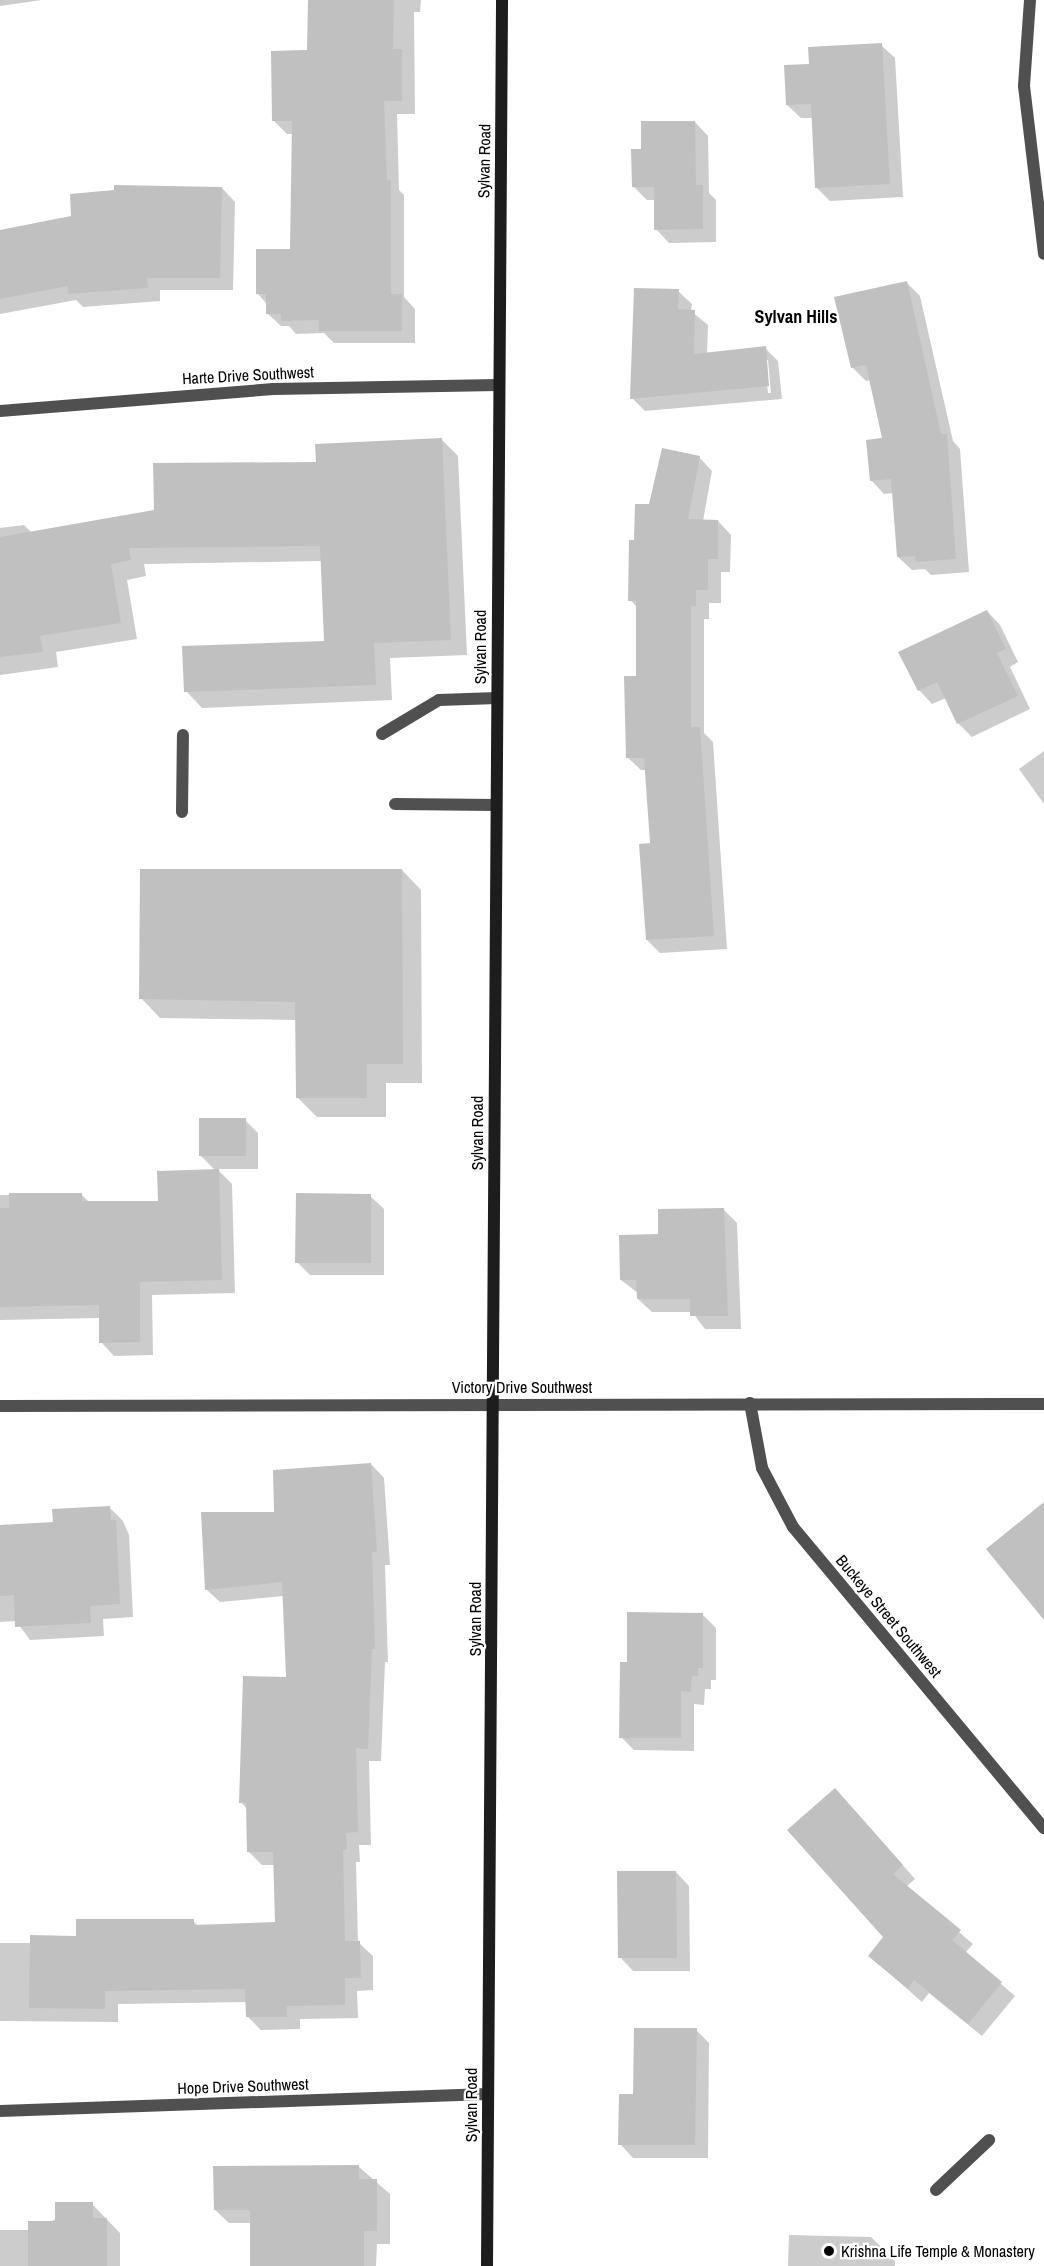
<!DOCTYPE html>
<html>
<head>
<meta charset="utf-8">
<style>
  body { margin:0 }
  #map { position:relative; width:1044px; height:2266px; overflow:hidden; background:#fff; font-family:"Archivo Narrow",sans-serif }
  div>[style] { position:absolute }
  .shadow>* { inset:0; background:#0003 }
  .building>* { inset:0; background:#c0c0c0 }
  .service>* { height:12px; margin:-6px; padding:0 6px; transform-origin:6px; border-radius:6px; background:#505050 }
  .minor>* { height:12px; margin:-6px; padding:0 6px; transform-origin:6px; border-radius:6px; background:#505050 }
  .secondary>* { height:12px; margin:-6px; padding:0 6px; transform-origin:6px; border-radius:6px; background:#1d1d1d }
  .dots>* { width:16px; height:16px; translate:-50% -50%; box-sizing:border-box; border:3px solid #fff; border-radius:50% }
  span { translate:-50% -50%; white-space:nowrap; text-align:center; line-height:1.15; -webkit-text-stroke:4.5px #fff; paint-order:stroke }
  .street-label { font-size:16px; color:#000 }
  .poi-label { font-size:16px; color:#000 }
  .left { translate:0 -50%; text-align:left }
  .neighbourhood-label { font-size:18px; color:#000; font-weight:700 }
</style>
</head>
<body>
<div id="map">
  <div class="shadow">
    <i style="clip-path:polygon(0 0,42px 0,0 6px)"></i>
    <i style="clip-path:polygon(309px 0,421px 0,420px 12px,414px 12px,415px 114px,397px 114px,399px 190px,404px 195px,404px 297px,415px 309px,415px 343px,334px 343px,324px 333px,296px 334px,289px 326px,281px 326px,267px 313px,267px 304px,258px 294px,291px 250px,293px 134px,287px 134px,274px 121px,309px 52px)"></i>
    <i style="clip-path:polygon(881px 45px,895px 58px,903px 197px,830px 201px,817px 188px,813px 118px,801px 118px,787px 105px,810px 65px)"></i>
    <i style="clip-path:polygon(695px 122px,708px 136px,709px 193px,716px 200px,716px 242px,669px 243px,656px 229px,655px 200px,647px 200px,633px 186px,643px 151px)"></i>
    <i style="clip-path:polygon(222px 188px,235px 202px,233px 290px,160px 290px,160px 301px,83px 307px,76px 300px,0 314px,0 231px)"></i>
    <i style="clip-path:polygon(907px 283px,920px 296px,953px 441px,960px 449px,969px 572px,931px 575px,925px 569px,912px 570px,898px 557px,894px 493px,884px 494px,871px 480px,884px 440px,871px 380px,866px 381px,852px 367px)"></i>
    <i style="clip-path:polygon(evenodd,678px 291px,692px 304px,691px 311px,708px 325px,707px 354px,765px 348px,778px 361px,782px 399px,645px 411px,632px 398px,678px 291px,765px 360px,768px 360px,771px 393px,768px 393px,765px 360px)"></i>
    <i style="clip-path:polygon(442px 440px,458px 456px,467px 655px,390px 658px,392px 700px,202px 708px,186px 691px,325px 642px,322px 561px,144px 564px,146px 576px,127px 580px,137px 639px,56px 652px,58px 667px,0 675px,0 528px,24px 525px,32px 533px,155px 511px,317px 463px)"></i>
    <i style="clip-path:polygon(699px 457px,712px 471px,703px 521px,718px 521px,731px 535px,730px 572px,721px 572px,721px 603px,709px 603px,709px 619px,704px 619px,704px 733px,713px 742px,727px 949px,660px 953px,647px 940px,651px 844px,646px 770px,641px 770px,627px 757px,638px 677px,638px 608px,630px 600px,636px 541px,651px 505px)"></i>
    <i style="clip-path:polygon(987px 611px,1000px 625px,1018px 662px,1010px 667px,1030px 709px,972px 737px,959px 724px,946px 698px,932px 704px,919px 690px)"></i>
    <i style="clip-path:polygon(1044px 751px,1044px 804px,1019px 769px)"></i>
    <i style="clip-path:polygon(402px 870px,421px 890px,422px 1083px,386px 1083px,386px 1117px,317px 1117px,298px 1098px,297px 1020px,160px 1018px,141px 998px)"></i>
    <i style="clip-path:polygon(245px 1120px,258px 1133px,258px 1169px,217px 1169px,232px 1184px,235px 1293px,152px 1295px,153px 1355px,114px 1356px,101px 1342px,100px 1318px,0 1320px,0 1195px,81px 1194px,89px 1202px,159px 1202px,216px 1171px,200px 1155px)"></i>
    <i style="clip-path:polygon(370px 1196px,384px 1209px,384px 1275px,310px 1275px,297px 1262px)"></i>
    <i style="clip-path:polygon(724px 1210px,737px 1223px,741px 1329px,705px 1329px,692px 1312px,652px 1312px,638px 1299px,638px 1293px,621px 1280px,659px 1235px)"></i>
    <i style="clip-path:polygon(371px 1464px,384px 1478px,390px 1565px,385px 1565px,388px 1662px,385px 1662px,381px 1761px,369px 1761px,371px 1845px,359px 1845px,360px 1862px,356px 1862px,358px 1942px,373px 1956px,373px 1990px,357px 1991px,358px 2018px,300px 2019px,300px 2029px,261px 2030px,248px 2017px,247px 2002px,118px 2004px,118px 2022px,0 2021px,0 1943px,32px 1943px,193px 1921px,198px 1926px,277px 1924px,275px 1865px,262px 1865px,249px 1852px,247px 1809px,241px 1802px,287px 1679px,284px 1596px,220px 1602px,206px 1589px,276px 1513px)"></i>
    <i style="clip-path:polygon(110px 1508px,123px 1521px,129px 1535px,133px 1617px,103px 1619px,104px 1636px,30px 1640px,16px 1621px,0 1622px,0 1526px,55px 1524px)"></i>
    <i style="clip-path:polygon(703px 1615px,716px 1628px,716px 1680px,711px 1680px,711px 1689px,705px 1689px,704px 1705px,694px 1704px,694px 1751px,634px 1750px,621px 1737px,629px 1664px)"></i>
    <i style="clip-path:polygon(848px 1803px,915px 1879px,906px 1887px,973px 1944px,965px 1953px,1015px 1996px,982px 2036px,929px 1993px,922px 2002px,870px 1956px,885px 1937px)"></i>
    <i style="clip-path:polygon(676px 1872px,689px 1886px,690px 1971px,633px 1971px,620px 1957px)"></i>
    <i style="clip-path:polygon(696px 2030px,709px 2043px,708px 2158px,633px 2158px,620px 2144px,635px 2095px)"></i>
    <i style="clip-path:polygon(359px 2167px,390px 2194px,390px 2244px,377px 2244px,376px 2266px,252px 2266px,252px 2223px,229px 2223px,215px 2210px)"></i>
    <i style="clip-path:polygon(92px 2204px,120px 2233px,120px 2266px,0 2266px,0 2230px,30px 2230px)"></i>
    <i style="clip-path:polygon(789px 2235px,871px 2237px,895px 2261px,895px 2266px,788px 2266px)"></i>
  </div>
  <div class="building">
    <i style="clip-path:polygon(308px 0,394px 0,393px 49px,402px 49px,402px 101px,384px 101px,387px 180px,391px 180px,391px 294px,402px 294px,402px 331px,319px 331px,319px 320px,281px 321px,281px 314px,266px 314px,266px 294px,256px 294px,256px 249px,290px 249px,292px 121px,272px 121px,271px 51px,307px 50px)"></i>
    <i style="clip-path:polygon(882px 43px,890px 184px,815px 188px,811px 104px,786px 105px,784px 65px,809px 64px,808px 47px)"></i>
    <i style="clip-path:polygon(641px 121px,695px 121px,696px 185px,703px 185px,703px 229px,654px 230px,654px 187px,632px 187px,631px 149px,641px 149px)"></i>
    <i style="clip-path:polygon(114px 185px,222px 187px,220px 278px,147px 278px,148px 288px,68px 294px,68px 286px,0 299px,0 230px,71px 216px,70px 194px,114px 190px)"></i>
    <i style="clip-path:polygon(907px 281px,941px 434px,947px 434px,956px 559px,916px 562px,915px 556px,897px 557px,891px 479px,870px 481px,866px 440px,882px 438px,866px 365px,851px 368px,834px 297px)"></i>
    <i style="clip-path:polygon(634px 288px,679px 289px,678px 309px,695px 310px,694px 354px,766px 346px,769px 386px,630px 399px)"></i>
    <i style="clip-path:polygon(442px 438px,451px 640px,374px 643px,376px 685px,184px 692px,182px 646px,324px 641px,320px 546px,129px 548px,131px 560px,111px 564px,121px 623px,40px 636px,43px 652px,0 657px,0 537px,154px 510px,153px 463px,316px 462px,315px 444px)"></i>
    <i style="clip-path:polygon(662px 448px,700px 456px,688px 519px,718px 520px,718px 559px,708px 559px,708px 590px,696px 590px,696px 606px,691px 606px,691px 727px,700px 727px,714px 936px,646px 940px,639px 844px,650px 843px,644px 758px,626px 758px,624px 676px,636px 676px,636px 601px,628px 601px,629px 540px,634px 540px,635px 504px,649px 504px)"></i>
    <i style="clip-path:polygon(987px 610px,1006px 649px,997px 653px,1018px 696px,957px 724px,937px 682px,918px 691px,898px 652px)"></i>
    <i style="clip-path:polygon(140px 869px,402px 869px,403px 1064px,367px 1064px,367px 1098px,296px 1098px,295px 1002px,139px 999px)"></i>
    <i style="clip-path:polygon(199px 1118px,246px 1118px,246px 1156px,199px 1156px)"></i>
    <i style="clip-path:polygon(219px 1169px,222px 1280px,140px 1282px,140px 1342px,99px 1343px,99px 1305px,0 1307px,0 1208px,9px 1208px,9px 1193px,82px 1193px,82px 1201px,158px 1201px,157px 1171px)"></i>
    <i style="clip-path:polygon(296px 1193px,371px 1194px,371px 1263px,295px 1263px)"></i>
    <i style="clip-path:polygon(724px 1208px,728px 1316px,690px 1316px,690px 1299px,637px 1299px,636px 1280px,620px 1280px,619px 1235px,658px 1234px,658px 1209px)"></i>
    <i style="clip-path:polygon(371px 1463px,377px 1552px,372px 1552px,375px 1649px,372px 1649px,368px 1749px,356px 1748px,358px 1832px,346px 1833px,347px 1849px,343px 1850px,345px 1941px,360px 1941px,361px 1978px,345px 1978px,345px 2005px,287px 2006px,287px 2017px,246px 2017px,245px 1989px,105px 1991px,105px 2009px,29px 2008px,30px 1935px,76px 1936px,76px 1919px,194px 1919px,194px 1925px,275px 1922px,273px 1852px,247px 1852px,246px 1803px,239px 1803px,243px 1676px,286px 1677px,282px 1582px,205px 1590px,201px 1512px,274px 1512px,273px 1470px)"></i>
    <i style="clip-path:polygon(1044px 1502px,1044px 1620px,986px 1549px)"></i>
    <i style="clip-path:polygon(110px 1506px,111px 1520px,116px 1520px,120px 1604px,90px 1606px,91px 1623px,15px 1627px,14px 1595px,0 1596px,0 1525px,53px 1522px,52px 1509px)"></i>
    <i style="clip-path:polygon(627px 1612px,703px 1613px,703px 1668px,698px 1668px,698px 1676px,692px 1676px,691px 1692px,681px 1691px,681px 1738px,619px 1738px,620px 1662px,627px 1662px)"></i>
    <i style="clip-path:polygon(835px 1788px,903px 1865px,893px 1874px,961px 1930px,952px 1940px,1002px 1982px,968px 2024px,914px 1980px,908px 1989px,868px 1956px,883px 1937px,787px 1830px)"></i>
    <i style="clip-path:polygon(617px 1871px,676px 1871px,677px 1958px,618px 1958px)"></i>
    <i style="clip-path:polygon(634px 2028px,697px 2028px,695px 2145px,618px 2145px,619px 2094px,633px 2094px)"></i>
    <i style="clip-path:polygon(359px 2165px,359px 2179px,377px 2179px,377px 2231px,364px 2231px,364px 2266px,250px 2266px,250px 2210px,214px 2210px,213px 2166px)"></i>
    <i style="clip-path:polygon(55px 2202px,93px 2202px,93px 2218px,107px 2218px,107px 2266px,28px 2266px,28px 2221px,55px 2221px)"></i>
  </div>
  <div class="service">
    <i style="left:382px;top:734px;width:66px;rotate:-30.8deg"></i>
    <i style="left:439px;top:700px;width:58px;rotate:-2deg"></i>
    <i style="left:395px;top:804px;width:101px;rotate:0.6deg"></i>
    <i style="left:182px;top:812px;width:77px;rotate:-89.3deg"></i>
    <i style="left:936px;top:2190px;width:73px;rotate:-43.3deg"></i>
  </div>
  <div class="minor">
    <i style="left:1030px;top:0;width:86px;rotate:94deg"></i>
    <i style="left:1024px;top:86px;width:169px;rotate:83.2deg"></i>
    <i style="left:0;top:411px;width:274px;rotate:-4.6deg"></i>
    <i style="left:273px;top:389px;width:225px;rotate:-1deg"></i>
    <i style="left:750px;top:1403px;width:66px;rotate:79.5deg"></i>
    <i style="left:762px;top:1468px;width:67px;rotate:62.3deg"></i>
    <i style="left:793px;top:1527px;width:392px;rotate:50.2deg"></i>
    <i style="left:0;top:1406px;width:1044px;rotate:-0.11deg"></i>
    <i style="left:0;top:2111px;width:488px;rotate:-2deg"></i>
  </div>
  <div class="secondary">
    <i style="left:487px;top:2266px;width:2266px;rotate:-89.62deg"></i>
  </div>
  <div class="dots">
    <i style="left:829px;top:2251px;background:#000"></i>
  </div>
  <div class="street-label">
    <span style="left:484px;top:161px;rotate:-89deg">Sylvan Road</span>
    <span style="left:248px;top:375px;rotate:-3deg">Harte Drive Southwest</span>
    <span style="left:480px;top:647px;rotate:-90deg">Sylvan Road</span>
    <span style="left:477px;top:1133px;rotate:-90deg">Sylvan Road</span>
    <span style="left:522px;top:1387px">Victory Drive Southwest</span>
    <span style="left:889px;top:1616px;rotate:50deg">Buckeye Street Southwest</span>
    <span style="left:475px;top:1619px;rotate:-90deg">Sylvan Road</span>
    <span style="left:243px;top:2086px;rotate:-2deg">Hope Drive Southwest</span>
    <span style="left:471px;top:2105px;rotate:-90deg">Sylvan Road</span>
  </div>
  <div class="poi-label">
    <span class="left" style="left:841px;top:2251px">Krishna Life Temple &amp; Monastery</span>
  </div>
  <div class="neighbourhood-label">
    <span style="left:796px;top:317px">Sylvan Hills</span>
  </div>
</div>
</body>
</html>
